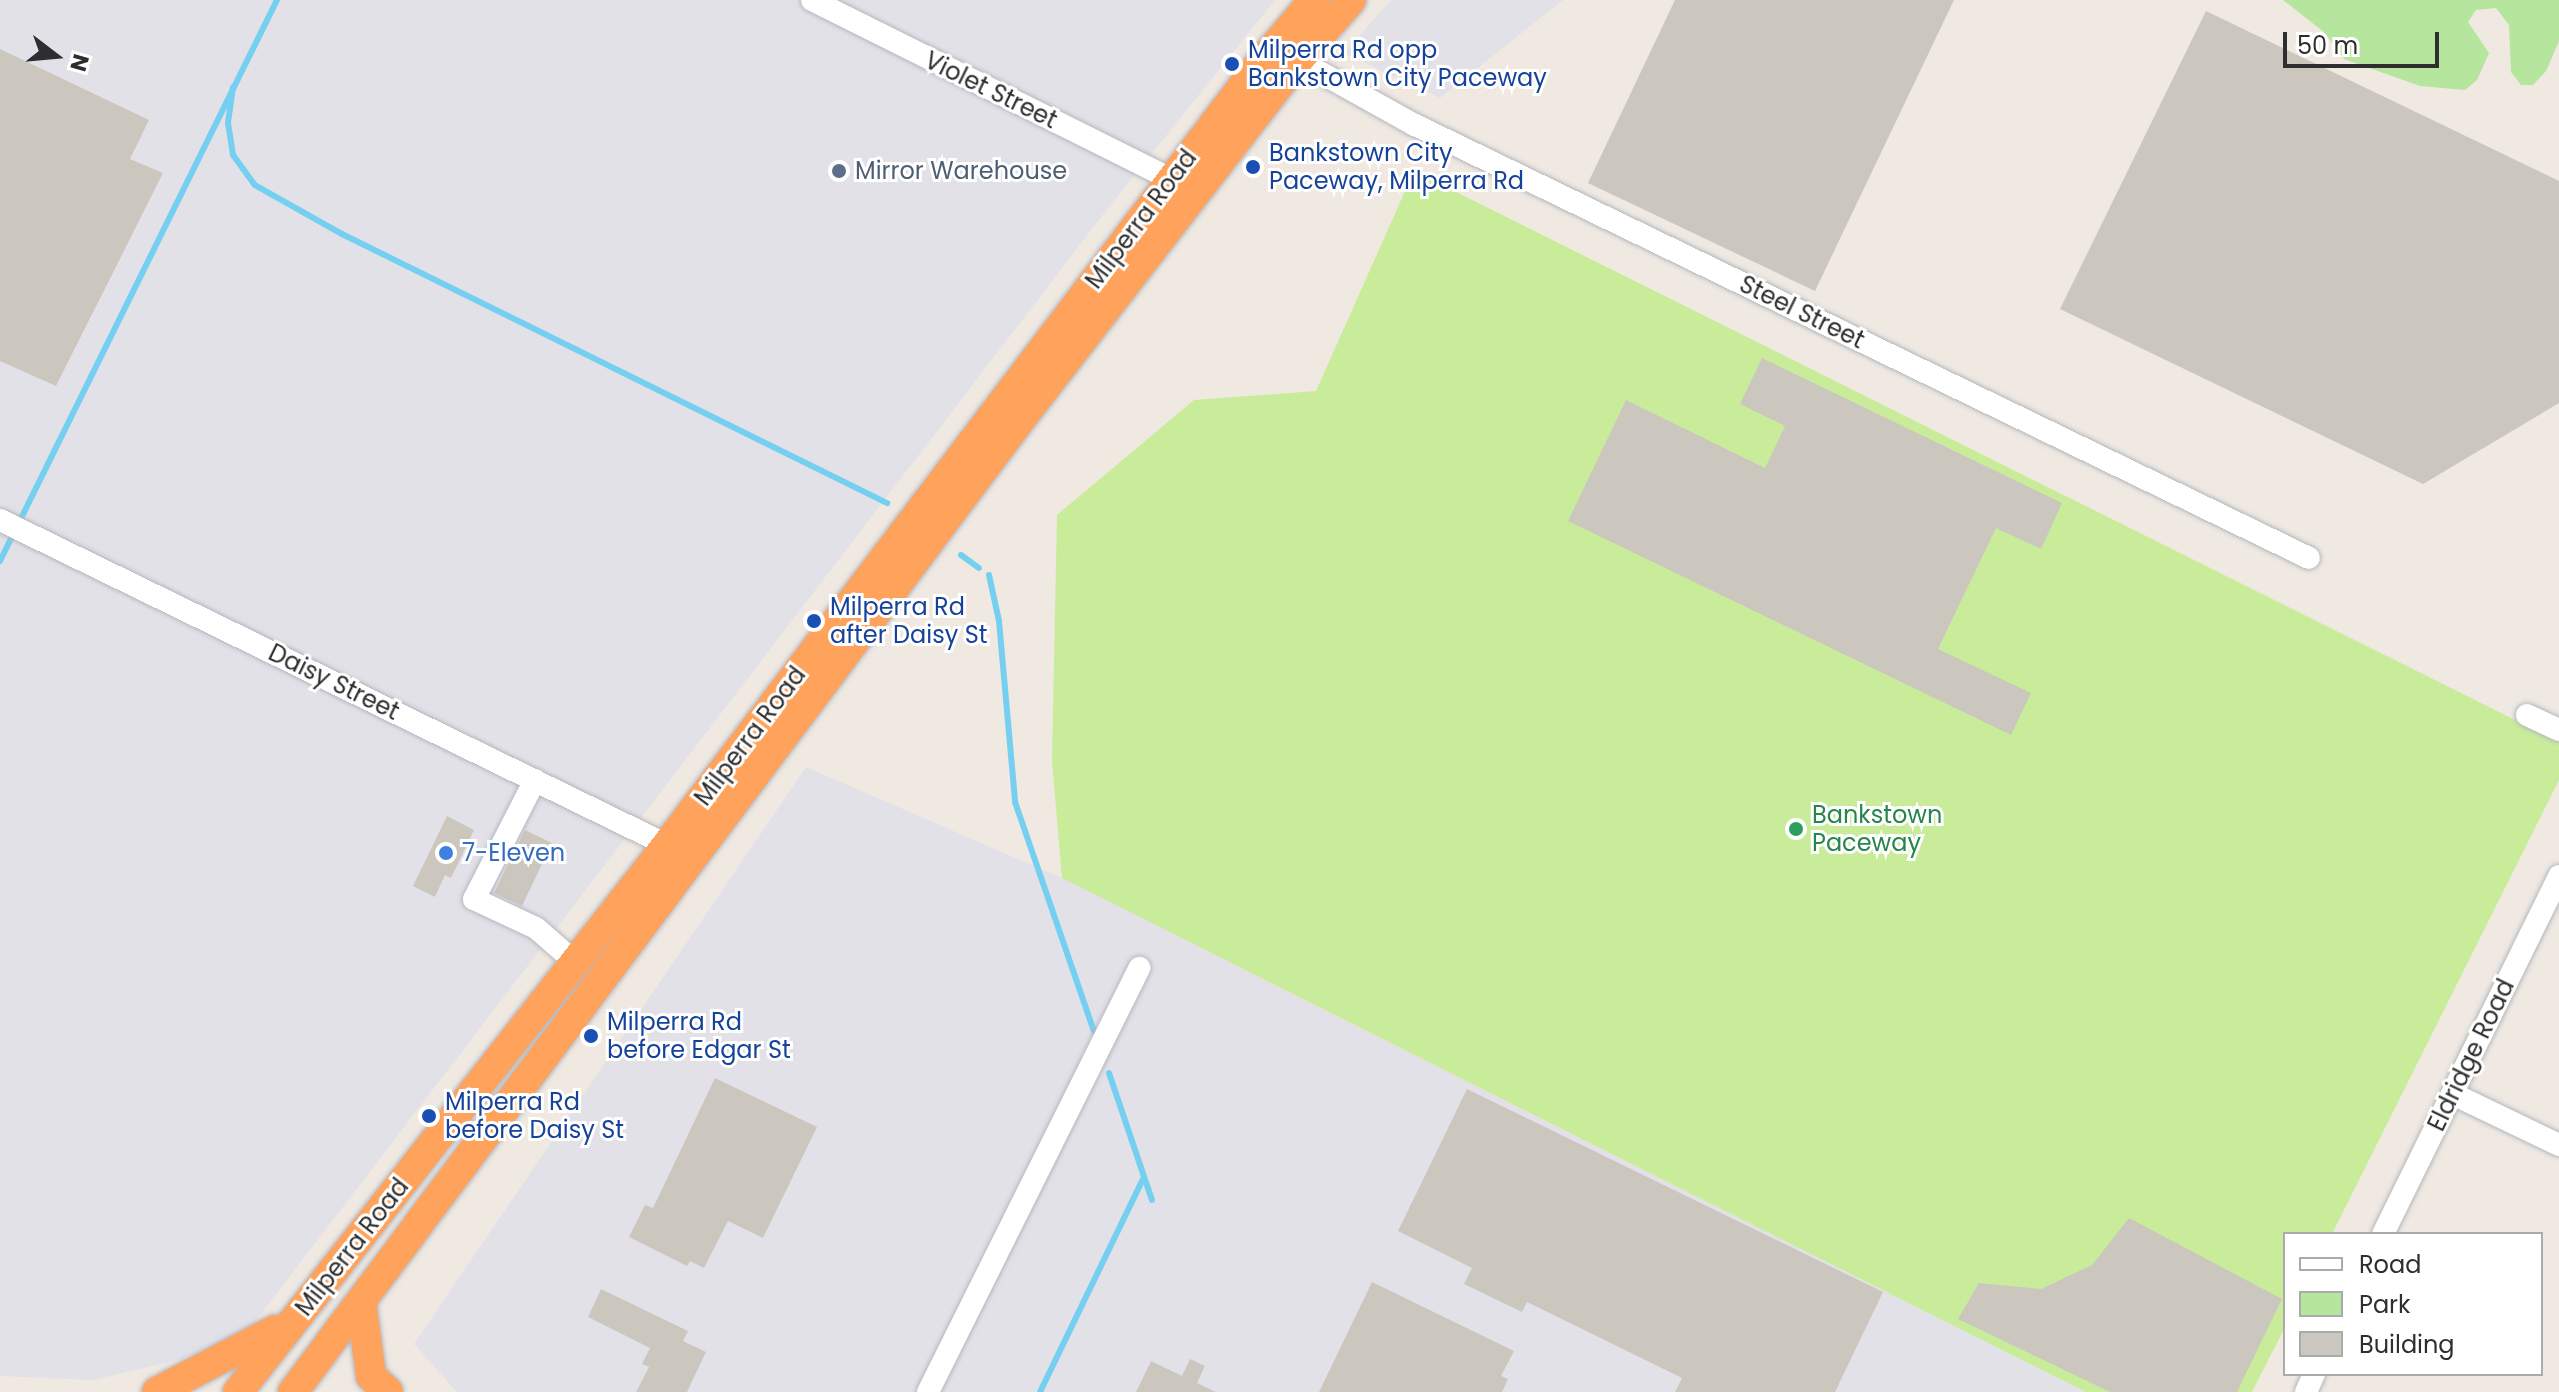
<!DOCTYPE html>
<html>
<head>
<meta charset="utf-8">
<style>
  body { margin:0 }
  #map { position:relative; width:2559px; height:1392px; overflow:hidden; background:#efe9e1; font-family:Poppins,sans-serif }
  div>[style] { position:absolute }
  .industrial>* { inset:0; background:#e3e1e8 }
  .green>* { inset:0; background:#b6e59e }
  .pitch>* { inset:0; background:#c9ec9a }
  .stream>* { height:6px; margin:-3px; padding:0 3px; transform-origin:3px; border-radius:3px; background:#75cff0 }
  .building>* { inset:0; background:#cbc7bf }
  .roads { filter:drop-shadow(0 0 2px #b4b7c1) drop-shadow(0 0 2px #b4b7c1) }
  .minor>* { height:22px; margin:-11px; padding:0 11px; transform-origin:11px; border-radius:11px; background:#fff }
  .highway>* { height:30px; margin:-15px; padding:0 15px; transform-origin:15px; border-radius:15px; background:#ffa35c }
  .dots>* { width:22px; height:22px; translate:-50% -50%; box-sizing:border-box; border:4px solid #fff; border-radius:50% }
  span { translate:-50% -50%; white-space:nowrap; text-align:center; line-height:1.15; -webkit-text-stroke:6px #fff; paint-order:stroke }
  .transit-label { font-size:24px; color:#164399 }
  .left { translate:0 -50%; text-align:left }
  .street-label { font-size:24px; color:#2e2e2e }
  .service-label { font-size:24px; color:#4e5e75 }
  .leisure-label { font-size:24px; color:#27864d }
  .shop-label { font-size:24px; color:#366cbe }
  .legend { position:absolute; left:2283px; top:1232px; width:260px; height:144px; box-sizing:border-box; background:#fff; border:2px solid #ababab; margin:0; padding:10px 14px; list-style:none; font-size:24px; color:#2e2e2e }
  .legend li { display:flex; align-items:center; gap:16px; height:40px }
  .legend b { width:40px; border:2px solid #ababab }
  .north { position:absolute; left:16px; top:16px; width:80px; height:80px; -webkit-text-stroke:6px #fff; paint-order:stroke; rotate:106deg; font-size:22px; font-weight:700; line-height:32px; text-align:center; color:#2e2e2e }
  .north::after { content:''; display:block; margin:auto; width:28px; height:36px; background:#2e2e2e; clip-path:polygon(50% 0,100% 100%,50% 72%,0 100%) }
  .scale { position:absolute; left:2283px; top:32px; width:156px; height:36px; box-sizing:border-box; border:4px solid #2e2e2e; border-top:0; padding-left:10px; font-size:24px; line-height:28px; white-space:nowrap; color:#2e2e2e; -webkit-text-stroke:6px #fff; paint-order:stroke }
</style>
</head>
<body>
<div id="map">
  <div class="industrial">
    <i style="clip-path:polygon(0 0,1275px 0,1108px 208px,251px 1327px,182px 1359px,93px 1380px,0 1376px)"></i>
    <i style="clip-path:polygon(1391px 0,1563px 0,1440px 98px,1344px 53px)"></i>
    <i style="clip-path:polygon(806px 767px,1062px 878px,2086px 1392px,457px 1392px,414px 1344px)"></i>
  </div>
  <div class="green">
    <i style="clip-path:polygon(2283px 0,2559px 0,2559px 41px,2546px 71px,2533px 85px,2521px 85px,2511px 72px,2509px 25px,2496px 8px,2476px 10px,2468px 22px,2489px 53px,2477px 80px,2465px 90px,2420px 86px,2344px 59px,2324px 32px)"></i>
  </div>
  <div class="pitch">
    <i style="clip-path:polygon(1414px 171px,2559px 742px,2559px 780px,2332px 1234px,2285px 1234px,2285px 1327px,2252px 1392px,2086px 1392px,1062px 878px,1052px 761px,1057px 515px,1194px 400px,1316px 391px)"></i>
  </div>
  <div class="stream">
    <i style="left:233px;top:87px;width:36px;rotate:98deg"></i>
    <i style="left:228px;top:123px;width:32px;rotate:81deg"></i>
    <i style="left:233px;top:155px;width:37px;rotate:54deg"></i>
    <i style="left:255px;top:185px;width:100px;rotate:29.4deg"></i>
    <i style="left:342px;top:234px;width:608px;rotate:26.27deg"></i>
    <i style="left:961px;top:555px;width:22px;rotate:36deg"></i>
    <i style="left:0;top:561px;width:626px;rotate:-63.72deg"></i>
    <i style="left:989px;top:575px;width:47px;rotate:77.7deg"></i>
    <i style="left:999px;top:621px;width:182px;rotate:84.9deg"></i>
    <i style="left:1015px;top:802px;width:242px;rotate:71deg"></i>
    <i style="left:1109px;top:1073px;width:134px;rotate:71.3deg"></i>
    <i style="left:1040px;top:1392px;width:237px;rotate:-64.2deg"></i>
  </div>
  <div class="building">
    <i style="clip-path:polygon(1675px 0,1954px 0,1815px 291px,1588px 183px)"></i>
    <i style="clip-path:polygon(2206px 11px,2559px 181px,2559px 403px,2423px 484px,2060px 309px)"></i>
    <i style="clip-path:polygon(0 49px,149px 120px,130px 159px,163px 173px,56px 386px,0 361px)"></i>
    <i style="clip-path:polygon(1762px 358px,2062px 503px,2041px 549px,1996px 528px,1938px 649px,2031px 693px,2011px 735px,1568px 521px,1626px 400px,1765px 468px,1785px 426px,1740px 404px)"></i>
    <i style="clip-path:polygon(447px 816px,474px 830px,451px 878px,445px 875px,435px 897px,413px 886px)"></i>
    <i style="clip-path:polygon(525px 830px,552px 843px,522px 906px,494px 893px)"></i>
    <i style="clip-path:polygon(715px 1078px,817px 1127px,763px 1238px,728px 1221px,704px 1268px,690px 1261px,687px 1266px,629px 1237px,645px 1205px,653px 1208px)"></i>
    <i style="clip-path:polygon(1467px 1089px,1883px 1292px,1835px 1392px,1675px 1392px,1682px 1378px,1527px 1302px,1522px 1312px,1464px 1284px,1472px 1268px,1398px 1231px)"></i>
    <i style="clip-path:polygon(2129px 1218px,2282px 1299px,2237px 1392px,2110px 1392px,1958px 1319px,1979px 1283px,2041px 1289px,2092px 1265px)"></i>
    <i style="clip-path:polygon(1372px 1282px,1514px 1351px,1501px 1376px,1508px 1379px,1502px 1392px,1319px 1392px)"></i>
    <i style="clip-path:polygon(601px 1289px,688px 1331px,683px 1341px,706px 1352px,687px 1392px,636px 1392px,649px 1367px,642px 1364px,650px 1348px,588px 1317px)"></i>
    <i style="clip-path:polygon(1190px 1359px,1205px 1366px,1197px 1383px,1216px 1392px,1136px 1392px,1151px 1361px,1182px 1376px)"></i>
  </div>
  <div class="roads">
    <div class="minor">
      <i style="left:812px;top:0;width:401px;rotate:26.5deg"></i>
      <i style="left:1298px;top:60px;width:134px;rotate:29.1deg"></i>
      <i style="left:1415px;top:125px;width:993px;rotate:25.84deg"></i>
      <i style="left:0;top:520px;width:742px;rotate:25.98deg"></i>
      <i style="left:2527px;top:715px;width:35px;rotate:25deg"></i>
      <i style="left:535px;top:780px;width:134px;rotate:117.1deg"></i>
      <i style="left:474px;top:899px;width:68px;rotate:25.1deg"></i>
      <i style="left:536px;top:928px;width:52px;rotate:41.1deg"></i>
      <i style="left:2453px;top:1094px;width:118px;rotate:25.7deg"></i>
      <i style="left:2383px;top:1234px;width:399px;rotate:-63.8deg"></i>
      <i style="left:928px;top:1392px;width:474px;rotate:-63.5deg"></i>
      <i style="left:2306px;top:1392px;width:20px;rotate:-66deg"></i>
    </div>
    <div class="highway">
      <i style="left:361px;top:1301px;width:76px;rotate:82.4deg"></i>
      <i style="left:371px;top:1376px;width:23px;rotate:43deg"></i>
      <i style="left:157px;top:1392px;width:133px;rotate:-27.7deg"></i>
      <i style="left:238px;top:1392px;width:695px;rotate:-51.89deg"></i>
      <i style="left:667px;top:845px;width:979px;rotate:-52.8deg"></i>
      <i style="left:1259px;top:65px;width:85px;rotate:-49.8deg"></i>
      <i style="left:293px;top:1392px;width:1214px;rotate:-53.21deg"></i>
      <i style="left:1020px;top:420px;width:455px;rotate:-52.3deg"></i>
      <i style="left:1298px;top:60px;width:80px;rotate:-48.5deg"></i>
    </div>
  </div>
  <div class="dots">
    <i style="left:1232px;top:64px;background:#1a4fb4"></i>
    <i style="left:1253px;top:167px;background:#1a4fb4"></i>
    <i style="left:839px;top:171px;background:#5c6f8a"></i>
    <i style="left:814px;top:621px;background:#1a4fb4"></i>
    <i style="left:1796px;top:829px;background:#2e9e5b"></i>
    <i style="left:446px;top:853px;background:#3f7fe0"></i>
    <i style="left:591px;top:1036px;background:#1a4fb4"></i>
    <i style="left:429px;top:1116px;background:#1a4fb4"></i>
  </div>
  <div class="transit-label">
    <span class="left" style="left:1248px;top:64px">Milperra Rd opp<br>Bankstown City Paceway</span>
    <span class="left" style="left:1269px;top:167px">Bankstown City<br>Paceway, Milperra Rd</span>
    <span class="left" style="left:830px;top:621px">Milperra Rd<br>after Daisy St</span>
    <span class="left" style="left:607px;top:1036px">Milperra Rd<br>before Edgar St</span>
    <span class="left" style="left:445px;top:1116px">Milperra Rd<br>before Daisy St</span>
  </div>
  <div class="street-label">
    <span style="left:991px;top:90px;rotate:26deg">Violet Street</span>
    <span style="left:1141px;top:219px;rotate:-53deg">Milperra Road</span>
    <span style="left:1802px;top:312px;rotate:26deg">Steel Street</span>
    <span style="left:334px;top:682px;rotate:26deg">Daisy Street</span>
    <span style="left:750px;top:736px;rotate:-53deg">Milperra Road</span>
    <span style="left:2471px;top:1055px;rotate:-64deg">Eldridge Road</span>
    <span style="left:352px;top:1247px;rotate:-52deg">Milperra Road</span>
  </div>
  <div class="service-label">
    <span class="left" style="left:855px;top:171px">Mirror Warehouse</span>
  </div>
  <div class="leisure-label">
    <span class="left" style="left:1812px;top:829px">Bankstown<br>Paceway</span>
  </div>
  <div class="shop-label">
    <span class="left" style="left:462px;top:853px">7-Eleven</span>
  </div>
  <ul class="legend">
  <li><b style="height:10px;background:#fff"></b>Road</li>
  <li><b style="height:22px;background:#b6e59e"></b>Park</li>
  <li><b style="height:22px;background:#cbc7bf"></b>Building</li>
  </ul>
  <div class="north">N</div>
  <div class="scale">50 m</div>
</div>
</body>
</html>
